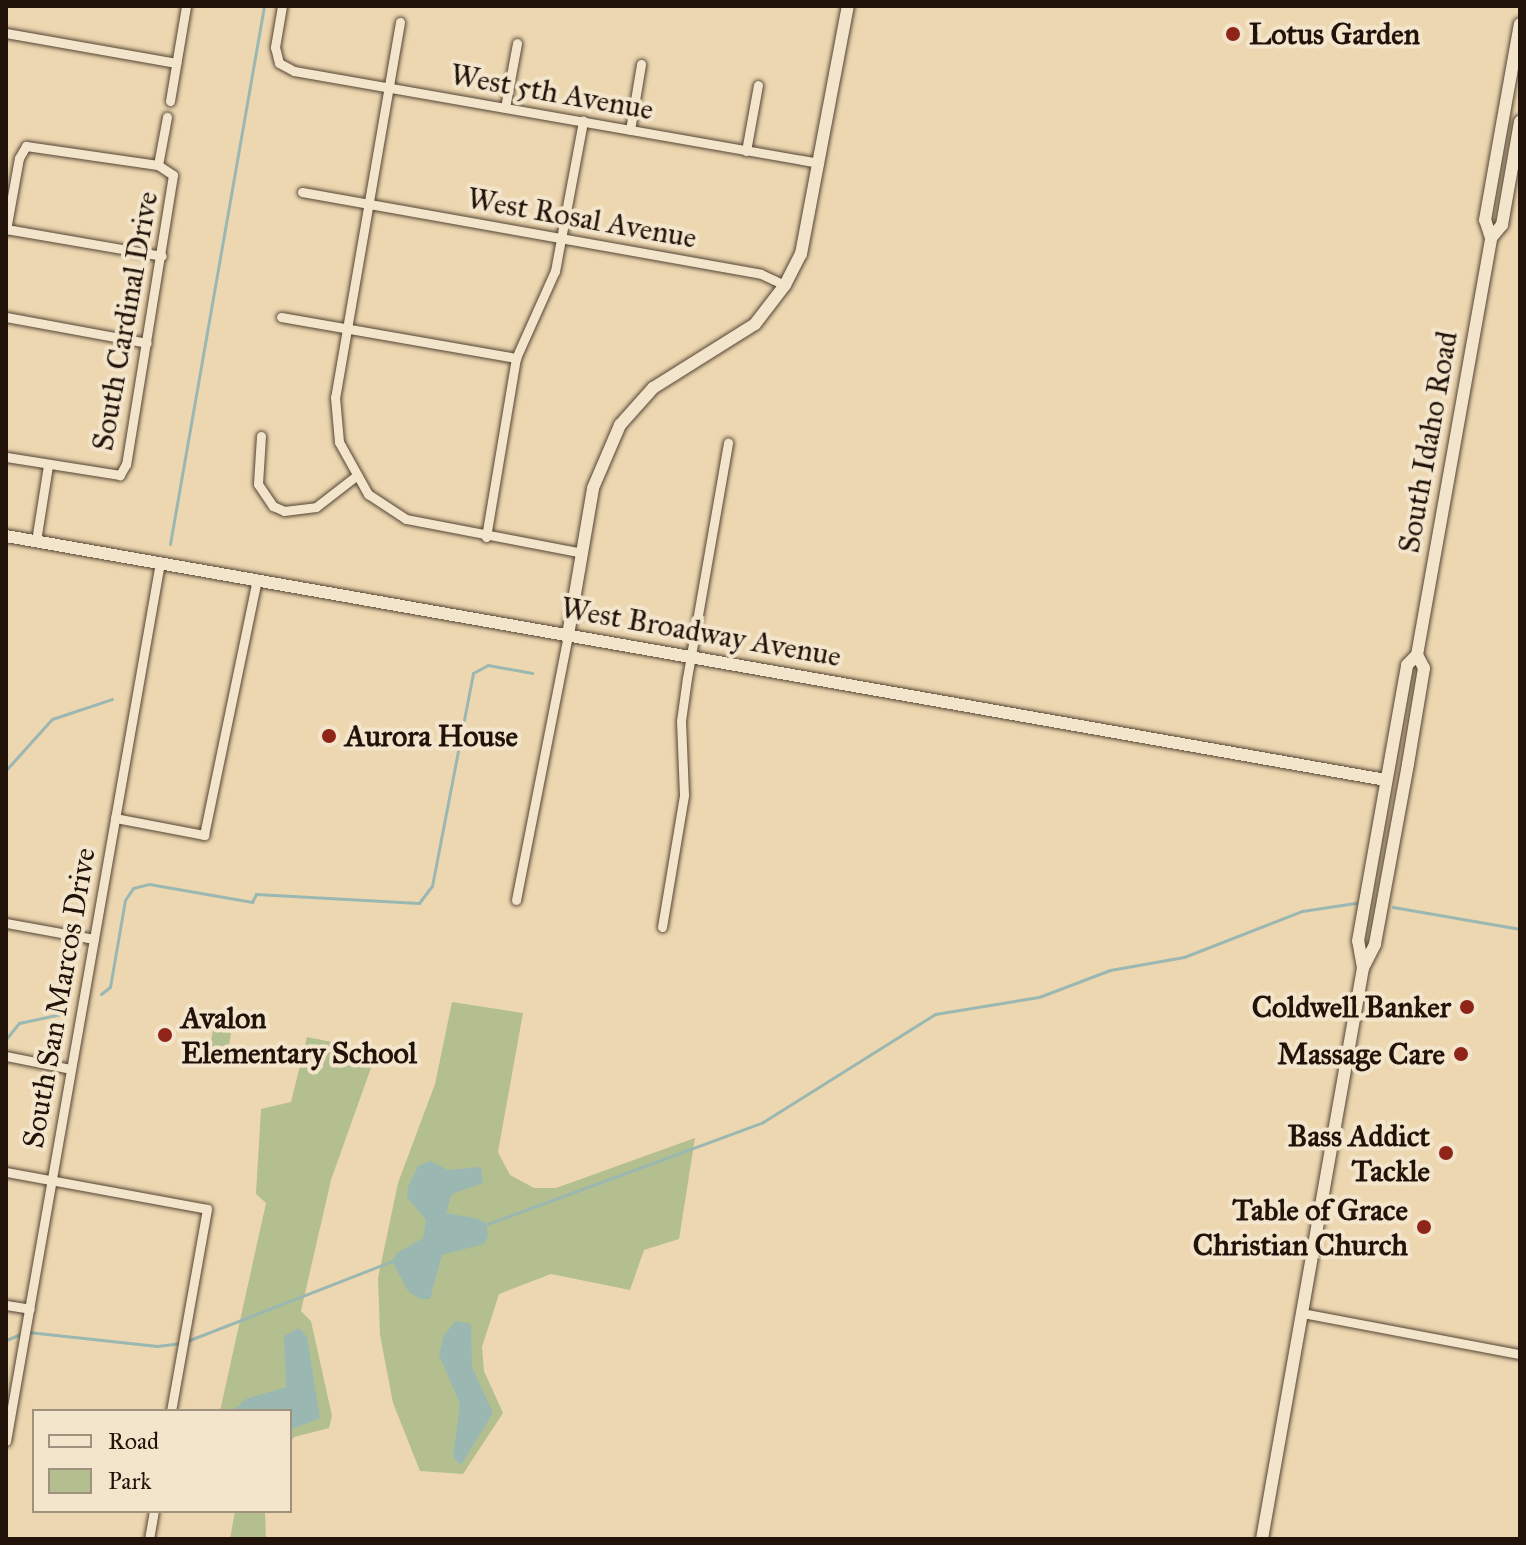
<!DOCTYPE html>
<html>
<head>
<meta charset="utf-8">
<style>
  body { margin:0 }
  #map { position:relative; width:1526px; height:1545px; overflow:hidden; background:#edd7b1; font-family:"IM FELL Great Primer",serif }
  div>[style] { position:absolute }
  .green>* { inset:0; background:#b3bf8f }
  .water>* { inset:0; background:#9ab8b1 }
  .stream>* { height:3px; margin:-1.5px; padding:0 1.5px; transform-origin:1.5px; border-radius:1.5px; background:#9ab8b1 }
  .roads { filter:drop-shadow(0 0 2px #544433) drop-shadow(0 0 2px #544433) }
  .street>* { height:9px; margin:-4.5px; padding:0 4.5px; transform-origin:4.5px; border-radius:4.5px; background:#f3e5cc }
  .secondary>* { height:12px; margin:-6px; padding:0 6px; transform-origin:6px; border-radius:6px; background:#f3e5cc }
  .dots>* { width:22px; height:22px; translate:-50% -50%; box-sizing:border-box; border:4px solid #f3e5cc; border-radius:50% }
  span { translate:-50% -50%; white-space:nowrap; text-align:center; line-height:1.15; -webkit-text-stroke:8px #f3e5cc; paint-order:stroke }
  .poi-label { font-size:30px; color:#211309; font-weight:700 }
  .left { translate:0 -50%; text-align:left }
  .right { translate:-100% -50%; text-align:right }
  .street-label { font-size:30px; color:#211309 }
  .frame { position:absolute; inset:0; border:8px solid #211309; pointer-events:none }
  .legend { position:absolute; left:32px; top:1409px; width:260px; height:104px; box-sizing:border-box; background:#f3e5cc; border:2px solid #9f917e; margin:0; padding:10px 14px; list-style:none; font-size:24px; color:#211309 }
  .legend li { display:flex; align-items:center; gap:16px; height:40px }
  .legend b { width:40px; border:2px solid #9f917e }
</style>
</head>
<body>
<div id="map">
  <div class="green">
    <i style="clip-path:polygon(452px 1002px,523px 1013px,498px 1152px,510px 1175px,534px 1188px,556px 1188px,695px 1138px,679px 1239px,644px 1250px,630px 1290px,551px 1274px,499px 1294px,482px 1347px,484px 1371px,503px 1413px,463px 1474px,420px 1471px,393px 1403px,380px 1335px,378px 1278px,398px 1183px,435px 1084px)"></i>
    <i style="clip-path:polygon(213px 1030px,231px 1033px,226px 1067px,207px 1063px)"></i>
    <i style="clip-path:polygon(307px 1037px,377px 1051px,331px 1180px,301px 1311px,311px 1321px,332px 1416px,329px 1428px,294px 1437px,290px 1443px,290px 1411px,220px 1411px,266px 1203px,256px 1194px,261px 1109px,291px 1102px)"></i>
    <i style="clip-path:polygon(235px 1511px,265px 1511px,266px 1539px,230px 1539px)"></i>
  </div>
  <div class="water">
    <i style="clip-path:polygon(430px 1161px,448px 1170px,481px 1167px,483px 1183px,452px 1194px,446px 1213px,479px 1219px,486px 1224px,488px 1236px,484px 1244px,442px 1255px,430px 1299px,420px 1299px,408px 1291px,392px 1261px,397px 1253px,423px 1238px,426px 1220px,407px 1197px,408px 1187px,418px 1166px)"></i>
    <i style="clip-path:polygon(456px 1321px,471px 1324px,472px 1367px,493px 1413px,461px 1465px,453px 1457px,460px 1404px,439px 1355px,444px 1335px)"></i>
    <i style="clip-path:polygon(299px 1328px,307px 1337px,320px 1418px,290px 1430px,290px 1411px,232px 1411px,246px 1399px,286px 1387px,284px 1336px)"></i>
  </div>
  <div class="stream">
    <i style="left:170px;top:544px;width:546px;rotate:-80.09deg"></i>
    <i style="left:6px;top:770px;width:69px;rotate:-48deg"></i>
    <i style="left:52px;top:719px;width:63px;rotate:-18.4deg"></i>
    <i style="left:1393px;top:907px;width:129px;rotate:9.8deg"></i>
    <i style="left:101px;top:994px;width:11px;rotate:-38deg"></i>
    <i style="left:110px;top:987px;width:88px;rotate:-80.2deg"></i>
    <i style="left:125px;top:900px;width:14px;rotate:-56deg"></i>
    <i style="left:133px;top:888px;width:16px;rotate:-14deg"></i>
    <i style="left:149px;top:884px;width:105px;rotate:9.9deg"></i>
    <i style="left:252px;top:902px;width:9px;rotate:-63deg"></i>
    <i style="left:256px;top:894px;width:163px;rotate:3.2deg"></i>
    <i style="left:419px;top:903px;width:21px;rotate:-53deg"></i>
    <i style="left:432px;top:886px;width:217px;rotate:-79.1deg"></i>
    <i style="left:473px;top:673px;width:17px;rotate:-28deg"></i>
    <i style="left:488px;top:665px;width:45px;rotate:10.3deg"></i>
    <i style="left:6px;top:1039px;width:21px;rotate:-51deg"></i>
    <i style="left:19px;top:1023px;width:43px;rotate:-12.1deg"></i>
    <i style="left:485px;top:1225px;width:296px;rotate:-20.3deg"></i>
    <i style="left:763px;top:1122px;width:203px;rotate:-32.1deg"></i>
    <i style="left:935px;top:1014px;width:105px;rotate:-9.3deg"></i>
    <i style="left:1039px;top:997px;width:76px;rotate:-20.8deg"></i>
    <i style="left:1110px;top:970px;width:75px;rotate:-10deg"></i>
    <i style="left:1184px;top:957px;width:127px;rotate:-21.3deg"></i>
    <i style="left:1302px;top:911px;width:54px;rotate:-8.6deg"></i>
    <i style="left:28px;top:1332px;width:130px;rotate:6.2deg"></i>
    <i style="left:157px;top:1346px;width:23px;rotate:-7deg"></i>
    <i style="left:6px;top:1340px;width:16px;rotate:-22deg"></i>
    <i style="left:187px;top:1341px;width:220px;rotate:-21.3deg"></i>
  </div>
  <div class="roads">
    <div class="street">
      <i style="left:282px;top:6px;width:42px;rotate:99.7deg"></i>
      <i style="left:275px;top:47px;width:16px;rotate:76deg"></i>
      <i style="left:279px;top:63px;width:17px;rotate:28deg"></i>
      <i style="left:294px;top:71px;width:533px;rotate:9.94deg"></i>
      <i style="left:400px;top:22px;width:381px;rotate:99.8deg"></i>
      <i style="left:335px;top:397px;width:45px;rotate:84.9deg"></i>
      <i style="left:339px;top:442px;width:60px;rotate:60.9deg"></i>
      <i style="left:368px;top:494px;width:45px;rotate:33.3deg"></i>
      <i style="left:406px;top:519px;width:179px;rotate:10.9deg"></i>
      <i style="left:6px;top:33px;width:173px;rotate:10deg"></i>
      <i style="left:170px;top:101px;width:96px;rotate:-80.4deg"></i>
      <i style="left:505px;top:108px;width:66px;rotate:-79.5deg"></i>
      <i style="left:630px;top:130px;width:67px;rotate:-80.5deg"></i>
      <i style="left:746px;top:151px;width:67px;rotate:-79.7deg"></i>
      <i style="left:158px;top:165px;width:49px;rotate:-79.4deg"></i>
      <i style="left:302px;top:192px;width:466px;rotate:10.1deg"></i>
      <i style="left:761px;top:274px;width:26px;rotate:25deg"></i>
      <i style="left:6px;top:229px;width:158px;rotate:9.8deg"></i>
      <i style="left:6px;top:230px;width:73px;rotate:-79.8deg"></i>
      <i style="left:19px;top:158px;width:14px;rotate:-60deg"></i>
      <i style="left:26px;top:146px;width:133px;rotate:8.2deg"></i>
      <i style="left:158px;top:165px;width:18px;rotate:34deg"></i>
      <i style="left:173px;top:175px;width:293px;rotate:99.2deg"></i>
      <i style="left:126px;top:464px;width:13px;rotate:119deg"></i>
      <i style="left:120px;top:475px;width:115px;rotate:-171deg"></i>
      <i style="left:6px;top:317px;width:143px;rotate:10.4deg"></i>
      <i style="left:281px;top:317px;width:239px;rotate:9.9deg"></i>
      <i style="left:261px;top:436px;width:48px;rotate:93.6deg"></i>
      <i style="left:258px;top:484px;width:27px;rotate:56deg"></i>
      <i style="left:273px;top:506px;width:12px;rotate:24deg"></i>
      <i style="left:284px;top:511px;width:32px;rotate:-7deg"></i>
      <i style="left:316px;top:507px;width:51px;rotate:-37.8deg"></i>
      <i style="left:486px;top:537px;width:181px;rotate:-80.5deg"></i>
      <i style="left:516px;top:358px;width:95px;rotate:-65.9deg"></i>
      <i style="left:555px;top:271px;width:153px;rotate:-79.4deg"></i>
      <i style="left:36px;top:541px;width:77px;rotate:-81deg"></i>
      <i style="left:115px;top:818px;width:91px;rotate:10.8deg"></i>
      <i style="left:204px;top:835px;width:260px;rotate:-78.3deg"></i>
      <i style="left:516px;top:900px;width:270px;rotate:-78.9deg"></i>
      <i style="left:6px;top:923px;width:89px;rotate:10.3deg"></i>
      <i style="left:662px;top:927px;width:134px;rotate:-80.5deg"></i>
      <i style="left:684px;top:795px;width:74px;rotate:-92.3deg"></i>
      <i style="left:681px;top:721px;width:43px;rotate:-82.1deg"></i>
      <i style="left:687px;top:678px;width:239px;rotate:-80.1deg"></i>
      <i style="left:6px;top:1056px;width:66px;rotate:11.3deg"></i>
      <i style="left:6px;top:1172px;width:204px;rotate:10.4deg"></i>
      <i style="left:207px;top:1209px;width:205px;rotate:100.1deg"></i>
      <i style="left:6px;top:1305px;width:24px;rotate:9deg"></i>
      <i style="left:1302px;top:1313px;width:222px;rotate:10.7deg"></i>
      <i style="left:6px;top:1441px;width:892px;rotate:-80.06deg"></i>
      <i style="left:149px;top:1539px;width:28px;rotate:-80deg"></i>
    </div>
    <div class="secondary">
      <i style="left:1491px;top:238px;width:17px;rotate:-50deg"></i>
      <i style="left:1502px;top:225px;width:105px;rotate:-80.1deg"></i>
      <i style="left:6px;top:536px;width:1401px;rotate:10.03deg"></i>
      <i style="left:568px;top:635px;width:149px;rotate:-80.3deg"></i>
      <i style="left:593px;top:488px;width:69px;rotate:-66.8deg"></i>
      <i style="left:620px;top:425px;width:50px;rotate:-48.3deg"></i>
      <i style="left:653px;top:388px;width:120px;rotate:-32.1deg"></i>
      <i style="left:755px;top:324px;width:49px;rotate:-52.4deg"></i>
      <i style="left:785px;top:285px;width:35px;rotate:-63deg"></i>
      <i style="left:801px;top:254px;width:252px;rotate:-79.3deg"></i>
      <i style="left:1363px;top:968px;width:27px;rotate:-100deg"></i>
      <i style="left:1358px;top:941px;width:280px;rotate:-79.9deg"></i>
      <i style="left:1407px;top:665px;width:14px;rotate:-45deg"></i>
      <i style="left:1417px;top:655px;width:424px;rotate:-79.9deg"></i>
      <i style="left:1491px;top:238px;width:19px;rotate:-108deg"></i>
      <i style="left:1485px;top:220px;width:199px;rotate:-79.9deg"></i>
      <i style="left:1262px;top:1539px;width:580px;rotate:-79.97deg"></i>
      <i style="left:1363px;top:968px;width:27px;rotate:-63deg"></i>
      <i style="left:1375px;top:944px;width:183px;rotate:-79.6deg"></i>
      <i style="left:1408px;top:764px;width:97px;rotate:-80.5deg"></i>
      <i style="left:1424px;top:668px;width:15px;rotate:-118deg"></i>
    </div>
  </div>
  <div class="dots">
    <i style="left:1233px;top:34px;background:#8f2418"></i>
    <i style="left:329px;top:736px;background:#8f2418"></i>
    <i style="left:1467px;top:1007px;background:#8f2418"></i>
    <i style="left:165px;top:1035px;background:#8f2418"></i>
    <i style="left:1461px;top:1054px;background:#8f2418"></i>
    <i style="left:1446px;top:1153px;background:#8f2418"></i>
    <i style="left:1424px;top:1227px;background:#8f2418"></i>
  </div>
  <div class="poi-label">
    <span class="left" style="left:1249px;top:34px">Lotus Garden</span>
    <span class="left" style="left:345px;top:736px">Aurora House</span>
    <span class="right" style="left:1451px;top:1007px">Coldwell Banker</span>
    <span class="left" style="left:181px;top:1035px">Avalon<br>Elementary School</span>
    <span class="right" style="left:1445px;top:1054px">Massage Care</span>
    <span class="right" style="left:1430px;top:1153px">Bass Addict<br>Tackle</span>
    <span class="right" style="left:1408px;top:1227px">Table of Grace<br>Christian Church</span>
  </div>
  <div class="street-label">
    <span style="left:552px;top:92px;rotate:10deg">West 5th Avenue</span>
    <span style="left:582px;top:218px;rotate:10deg">West Rosal Avenue</span>
    <span style="left:125px;top:321px;rotate:-80deg">South Cardinal Drive</span>
    <span style="left:1428px;top:442px;rotate:-80deg">South Idaho Road</span>
    <span style="left:701px;top:632px;rotate:10deg">West Broadway Avenue</span>
    <span style="left:59px;top:998px;rotate:-80deg">South San Marcos Drive</span>
  </div>
  <div class="frame"></div>
  <ul class="legend">
  <li><b style="height:10px;background:#f3e5cc"></b>Road</li>
  <li><b style="height:22px;background:#b3bf8f"></b>Park</li>
  </ul>
</div>
</body>
</html>
